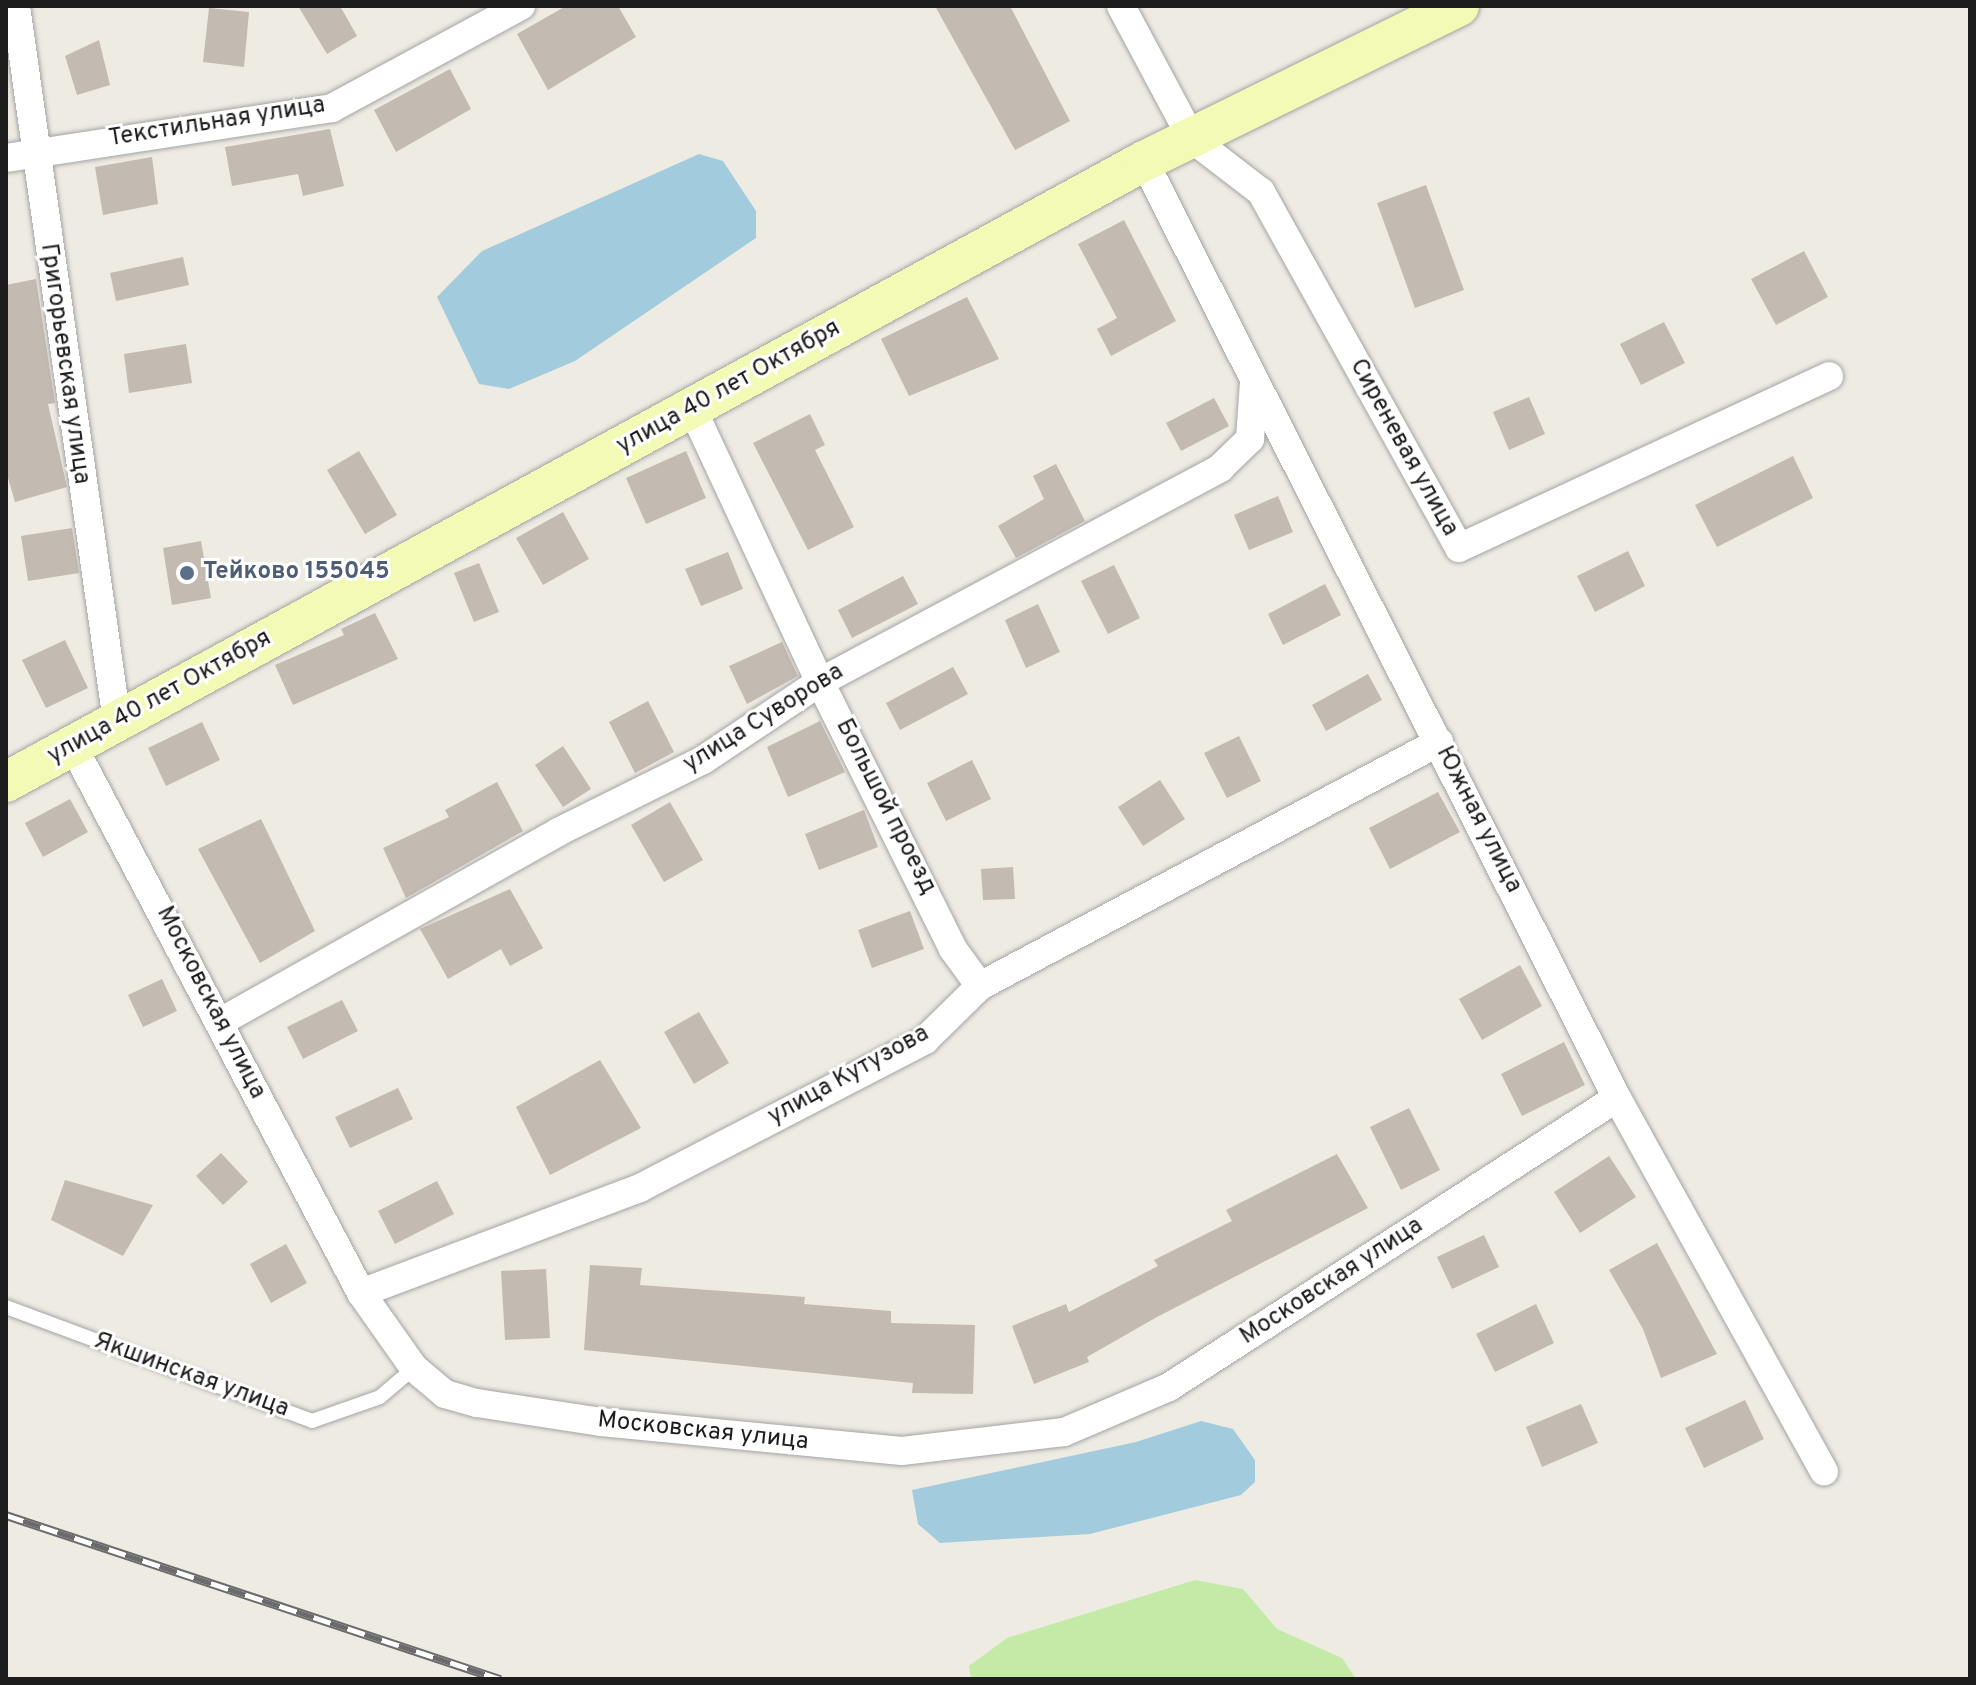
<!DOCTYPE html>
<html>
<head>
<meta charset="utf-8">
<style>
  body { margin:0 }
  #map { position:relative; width:1976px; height:1685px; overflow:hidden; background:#eeebe3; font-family:Overpass,sans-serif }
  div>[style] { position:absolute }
  .grass>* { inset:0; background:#c4eaa7 }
  .water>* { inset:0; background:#a2ccdd }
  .building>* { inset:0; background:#c3bab2 }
  .roads { filter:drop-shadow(0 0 2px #a4a4a4) drop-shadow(0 0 2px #a4a4a4) }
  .lane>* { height:14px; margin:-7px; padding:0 7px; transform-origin:7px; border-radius:7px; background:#fff }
  .street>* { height:28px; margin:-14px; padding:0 14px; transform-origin:14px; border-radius:14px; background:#fff }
  .secondary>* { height:40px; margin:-20px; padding:0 20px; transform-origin:20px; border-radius:20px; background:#f2fab5 }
  .rail>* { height:9px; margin-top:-4.5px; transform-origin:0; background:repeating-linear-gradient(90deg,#fff 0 18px,#6b6b6b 0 36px); box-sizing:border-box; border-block:2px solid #6b6b6b }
  .dots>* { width:22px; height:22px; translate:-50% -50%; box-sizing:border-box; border:4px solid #fff; border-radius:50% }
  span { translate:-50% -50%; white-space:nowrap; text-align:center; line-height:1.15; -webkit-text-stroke:6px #fff; paint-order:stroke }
  .street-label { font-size:24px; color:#1d1d1d }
  .service-label { font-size:24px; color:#4e5e75; font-weight:700 }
  .left { translate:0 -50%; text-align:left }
  .frame { position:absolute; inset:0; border:8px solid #1d1d1d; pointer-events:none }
</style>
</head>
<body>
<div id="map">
  <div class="grass">
    <i style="clip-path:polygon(1195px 1580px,1243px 1589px,1277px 1629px,1342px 1658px,1356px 1679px,971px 1679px,969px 1666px,1007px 1638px)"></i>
  </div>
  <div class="water">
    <i style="clip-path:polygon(699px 154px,723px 161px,756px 211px,756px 238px,575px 361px,509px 389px,479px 384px,437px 297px,482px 251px)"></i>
    <i style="clip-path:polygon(1201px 1421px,1233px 1429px,1255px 1460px,1255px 1482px,1241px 1495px,1090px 1534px,940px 1543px,918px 1524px,912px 1490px,1136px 1442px)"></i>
  </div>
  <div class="building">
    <i style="clip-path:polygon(298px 6px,340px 6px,357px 36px,327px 54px)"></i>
    <i style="clip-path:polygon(566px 6px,618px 6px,636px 37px,548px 90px,517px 34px)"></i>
    <i style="clip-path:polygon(935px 6px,1010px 6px,1070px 121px,1015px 150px)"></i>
    <i style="clip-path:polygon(209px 8px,249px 12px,244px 67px,203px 62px)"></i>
    <i style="clip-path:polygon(99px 40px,110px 85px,77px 95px,65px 56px)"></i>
    <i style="clip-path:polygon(450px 69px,471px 109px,396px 152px,374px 110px)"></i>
    <i style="clip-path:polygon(330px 129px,344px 186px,303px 196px,298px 174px,232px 186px,225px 147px)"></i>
    <i style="clip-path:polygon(152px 157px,158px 204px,103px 215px,95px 167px)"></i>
    <i style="clip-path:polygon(1426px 185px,1464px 290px,1415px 308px,1377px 203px)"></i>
    <i style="clip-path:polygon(1124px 220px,1176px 321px,1111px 356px,1097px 329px,1117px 318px,1078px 244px)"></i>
    <i style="clip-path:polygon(1804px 251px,1828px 297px,1776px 325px,1751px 279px)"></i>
    <i style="clip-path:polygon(183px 257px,189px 285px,116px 301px,110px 273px)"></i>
    <i style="clip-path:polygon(36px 279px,55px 403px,48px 404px,67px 487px,15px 502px,6px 471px,6px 285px)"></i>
    <i style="clip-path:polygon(967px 297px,999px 359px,909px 396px,881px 339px)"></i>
    <i style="clip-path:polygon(1664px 322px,1685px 363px,1641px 385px,1620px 344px)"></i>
    <i style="clip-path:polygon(186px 344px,192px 383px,129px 393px,124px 354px)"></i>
    <i style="clip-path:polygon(1529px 397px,1545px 434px,1509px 450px,1493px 412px)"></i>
    <i style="clip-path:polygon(1214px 398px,1229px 426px,1181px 451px,1166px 423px)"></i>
    <i style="clip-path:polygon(810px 414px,825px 445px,815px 450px,854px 527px,808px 550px,753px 443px)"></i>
    <i style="clip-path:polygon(359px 451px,397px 515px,365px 534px,327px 470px)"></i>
    <i style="clip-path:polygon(686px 451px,706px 498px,646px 524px,626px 478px)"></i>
    <i style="clip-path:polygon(1793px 456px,1813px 498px,1717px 547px,1695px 505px)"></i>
    <i style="clip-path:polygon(1056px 464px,1085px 521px,1016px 558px,998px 526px,1044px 499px,1033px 476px)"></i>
    <i style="clip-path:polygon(1278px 496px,1293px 532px,1249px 550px,1234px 515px)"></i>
    <i style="clip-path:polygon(563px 512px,589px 559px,543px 585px,516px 538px)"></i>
    <i style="clip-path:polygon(72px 528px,79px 573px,28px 581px,21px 536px)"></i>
    <i style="clip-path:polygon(201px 541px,211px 598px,172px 605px,163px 548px)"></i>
    <i style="clip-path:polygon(1628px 551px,1645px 586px,1595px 612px,1577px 576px)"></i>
    <i style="clip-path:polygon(728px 552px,743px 589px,701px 606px,685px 569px)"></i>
    <i style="clip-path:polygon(479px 563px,499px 612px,474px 622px,454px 573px)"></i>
    <i style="clip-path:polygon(1114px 565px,1140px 618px,1108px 634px,1081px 581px)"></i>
    <i style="clip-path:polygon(903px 576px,918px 604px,852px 638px,838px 610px)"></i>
    <i style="clip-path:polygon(1325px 584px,1341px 615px,1283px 645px,1268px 614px)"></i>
    <i style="clip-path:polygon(1038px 604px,1060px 652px,1026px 668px,1005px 620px)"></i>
    <i style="clip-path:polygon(375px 613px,398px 659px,293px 705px,275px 665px,344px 635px,341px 629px)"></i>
    <i style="clip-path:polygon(65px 640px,88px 688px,46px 708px,22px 660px)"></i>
    <i style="clip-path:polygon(782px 642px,798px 676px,747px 704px,729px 666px)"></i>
    <i style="clip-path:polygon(953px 667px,968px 694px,900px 730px,886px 703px)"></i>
    <i style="clip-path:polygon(1368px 674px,1382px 700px,1326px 731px,1312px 705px)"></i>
    <i style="clip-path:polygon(648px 701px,674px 752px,635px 773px,609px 722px)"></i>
    <i style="clip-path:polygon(820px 721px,845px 772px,788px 797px,767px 747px)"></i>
    <i style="clip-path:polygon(202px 722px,220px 760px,166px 786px,148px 748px)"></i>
    <i style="clip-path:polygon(1239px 736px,1261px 781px,1227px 798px,1204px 753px)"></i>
    <i style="clip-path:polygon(563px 746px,591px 789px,563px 807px,535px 765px)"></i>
    <i style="clip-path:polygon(972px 760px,991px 799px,946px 821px,927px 783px)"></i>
    <i style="clip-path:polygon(1160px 780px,1185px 819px,1143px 846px,1118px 807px)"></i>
    <i style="clip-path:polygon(497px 782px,523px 831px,406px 898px,383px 848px,449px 817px,445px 810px)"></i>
    <i style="clip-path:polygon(1438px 792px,1460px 832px,1390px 869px,1369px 828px)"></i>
    <i style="clip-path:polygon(70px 799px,88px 832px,43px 857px,25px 823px)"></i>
    <i style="clip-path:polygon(670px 802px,703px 860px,664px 882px,631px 825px)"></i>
    <i style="clip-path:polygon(864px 810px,878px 847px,819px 870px,805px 834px)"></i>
    <i style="clip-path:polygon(261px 819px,315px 931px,260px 963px,198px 849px)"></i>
    <i style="clip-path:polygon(1013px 867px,1015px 899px,983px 900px,981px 869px)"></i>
    <i style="clip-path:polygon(510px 889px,543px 948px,510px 966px,501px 949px,448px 979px,420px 929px)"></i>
    <i style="clip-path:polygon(910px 911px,924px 949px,872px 968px,858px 930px)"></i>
    <i style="clip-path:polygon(1520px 965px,1542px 1006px,1482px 1040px,1459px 999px)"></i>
    <i style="clip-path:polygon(162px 979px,177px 1011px,143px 1027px,128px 995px)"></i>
    <i style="clip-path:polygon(342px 1000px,358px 1031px,303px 1059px,287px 1027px)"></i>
    <i style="clip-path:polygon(699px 1012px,729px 1063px,694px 1084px,664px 1032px)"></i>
    <i style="clip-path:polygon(1564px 1042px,1585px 1085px,1522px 1116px,1501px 1074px)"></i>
    <i style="clip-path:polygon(600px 1060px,641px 1128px,550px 1175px,516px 1107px)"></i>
    <i style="clip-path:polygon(398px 1088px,413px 1119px,350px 1148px,335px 1117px)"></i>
    <i style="clip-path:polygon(1409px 1108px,1440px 1170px,1401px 1190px,1370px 1127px)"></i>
    <i style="clip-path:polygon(221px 1153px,248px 1182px,223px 1205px,196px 1176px)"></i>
    <i style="clip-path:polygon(1337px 1154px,1368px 1208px,1157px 1317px,1087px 1357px,1089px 1362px,1034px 1384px,1012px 1326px,1066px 1304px,1069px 1312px,1158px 1266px,1154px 1260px,1232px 1221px,1226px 1210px)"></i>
    <i style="clip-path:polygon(1609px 1156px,1636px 1197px,1580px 1233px,1554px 1192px)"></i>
    <i style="clip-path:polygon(65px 1180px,153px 1205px,123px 1256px,51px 1220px)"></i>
    <i style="clip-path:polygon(437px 1181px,454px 1214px,395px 1244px,378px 1211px)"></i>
    <i style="clip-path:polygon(1484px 1235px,1499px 1267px,1452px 1289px,1437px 1257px)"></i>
    <i style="clip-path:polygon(1657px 1243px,1717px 1354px,1661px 1378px,1643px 1329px,1609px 1270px)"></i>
    <i style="clip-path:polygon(286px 1244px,307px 1283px,271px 1303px,250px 1264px)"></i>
    <i style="clip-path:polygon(590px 1265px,642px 1268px,640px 1285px,805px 1297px,804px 1304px,891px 1311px,891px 1323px,975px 1325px,973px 1394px,912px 1393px,913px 1383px,584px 1350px)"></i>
    <i style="clip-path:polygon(546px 1269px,550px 1338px,505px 1340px,501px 1271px)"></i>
    <i style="clip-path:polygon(1536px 1304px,1554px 1343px,1495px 1372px,1476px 1334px)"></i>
    <i style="clip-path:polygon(1745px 1400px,1764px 1439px,1704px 1468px,1685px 1428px)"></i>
    <i style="clip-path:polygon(1581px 1404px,1598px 1443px,1542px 1467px,1526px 1427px)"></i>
  </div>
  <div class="roads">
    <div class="lane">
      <i style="left:6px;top:1307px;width:327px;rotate:20.4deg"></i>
      <i style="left:312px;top:1421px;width:72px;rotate:-19.4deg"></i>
      <i style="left:380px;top:1397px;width:45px;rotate:-40.5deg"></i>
    </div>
    <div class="street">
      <i style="left:16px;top:6px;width:723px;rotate:81.97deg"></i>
      <i style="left:1121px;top:6px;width:151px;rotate:61.9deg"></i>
      <i style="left:1192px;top:139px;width:87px;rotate:37.5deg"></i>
      <i style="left:1261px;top:192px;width:407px;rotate:60.9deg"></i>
      <i style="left:1459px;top:548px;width:408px;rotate:-24.9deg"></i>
      <i style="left:6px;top:158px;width:330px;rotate:-8.7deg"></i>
      <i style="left:332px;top:108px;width:215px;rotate:-28.4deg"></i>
      <i style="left:1144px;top:161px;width:1050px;rotate:63.22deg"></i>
      <i style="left:1617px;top:1098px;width:427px;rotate:61deg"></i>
      <i style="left:692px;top:408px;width:302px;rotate:65deg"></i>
      <i style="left:820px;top:682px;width:298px;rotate:63.5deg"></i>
      <i style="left:953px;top:949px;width:46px;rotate:53.9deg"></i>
      <i style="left:73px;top:746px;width:618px;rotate:62.23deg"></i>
      <i style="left:361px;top:1293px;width:92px;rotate:54.8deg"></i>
      <i style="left:414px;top:1368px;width:40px;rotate:40deg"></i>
      <i style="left:445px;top:1394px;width:33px;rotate:16deg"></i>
      <i style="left:477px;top:1403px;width:125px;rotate:8.7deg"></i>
      <i style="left:601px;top:1422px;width:302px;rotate:5.5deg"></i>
      <i style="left:902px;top:1451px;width:163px;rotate:-6.7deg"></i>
      <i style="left:1064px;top:1432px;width:114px;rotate:-23.2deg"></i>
      <i style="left:1169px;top:1387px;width:533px;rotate:-32.83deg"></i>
      <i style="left:220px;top:1022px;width:388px;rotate:-29.3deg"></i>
      <i style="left:558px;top:832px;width:162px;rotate:-26.4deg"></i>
      <i style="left:703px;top:760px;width:141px;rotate:-33.7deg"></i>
      <i style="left:820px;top:682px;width:454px;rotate:-28.1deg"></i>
      <i style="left:1220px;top:468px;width:42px;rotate:-44deg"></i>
      <i style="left:1250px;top:439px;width:57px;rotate:-86deg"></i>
      <i style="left:361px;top:1293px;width:298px;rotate:-20.6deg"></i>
      <i style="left:640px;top:1188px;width:321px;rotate:-27.4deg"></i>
      <i style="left:925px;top:1040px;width:77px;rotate:-44.5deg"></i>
      <i style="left:980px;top:986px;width:520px;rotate:-27.99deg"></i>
    </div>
    <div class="secondary">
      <i style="left:6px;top:782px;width:1296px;rotate:-28.62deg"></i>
      <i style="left:1144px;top:161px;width:351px;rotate:-26.2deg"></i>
    </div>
  </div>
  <div class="rail">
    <i style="left:6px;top:1515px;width:521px;rotate:18.37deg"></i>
  </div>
  <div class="dots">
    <i style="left:187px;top:573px;background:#5c6f8a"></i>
  </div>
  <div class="street-label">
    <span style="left:217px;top:123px;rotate:-9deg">Текстильная улица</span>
    <span style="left:64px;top:364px;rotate:82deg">Григорьевская улица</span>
    <span style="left:729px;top:388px;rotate:-29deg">улица 40 лет Октября</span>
    <span style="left:1403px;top:448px;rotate:61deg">Сиреневая улица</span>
    <span style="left:160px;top:698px;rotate:-29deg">улица 40 лет Октября</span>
    <span style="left:764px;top:719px;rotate:-32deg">улица Суворова</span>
    <span style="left:885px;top:807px;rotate:63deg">Большой проезд</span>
    <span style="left:1478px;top:820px;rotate:63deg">Южная улица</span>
    <span style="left:210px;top:1003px;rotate:63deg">Московская улица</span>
    <span style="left:849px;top:1076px;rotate:-29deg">улица Кутузова</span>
    <span style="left:1332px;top:1282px;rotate:-33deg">Московская улица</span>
    <span style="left:191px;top:1376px;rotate:20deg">Якшинская улица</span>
    <span style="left:703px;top:1432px;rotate:6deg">Московская улица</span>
  </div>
  <div class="service-label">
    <span class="left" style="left:203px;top:573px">Тейково 155045</span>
  </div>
  <div class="frame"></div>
</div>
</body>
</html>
